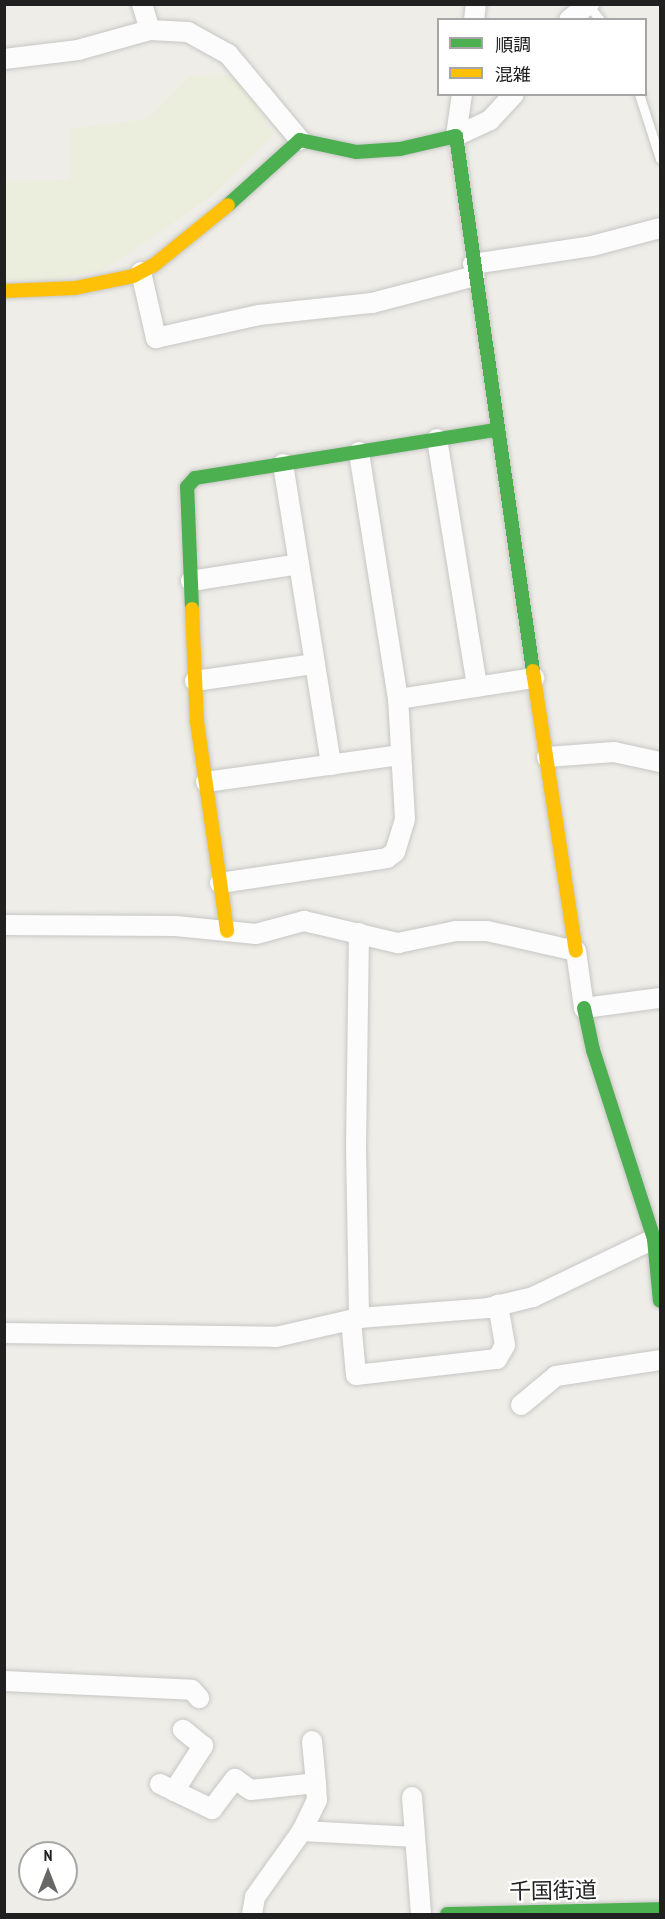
<!DOCTYPE html>
<html>
<head>
<meta charset="utf-8">
<style>
  body { margin:0 }
  #map { position:relative; width:665px; height:1919px; overflow:hidden; background:#eeede8; font-family:"PT Sans Narrow","Noto Sans JP",sans-serif }
  div>[style] { position:absolute }
  .farmland>* { inset:0; background:#ebeedc }
  .roads { filter:drop-shadow(0 0 2px #c7c6c4) drop-shadow(0 0 2px #c7c6c4) }
  .lane>* { height:9px; margin:-4.5px; padding:0 4.5px; transform-origin:4.5px; border-radius:4.5px; background:#fcfcfc }
  .street>* { height:20px; margin:-10px; padding:0 10px; transform-origin:10px; border-radius:10px; background:#fcfcfc }
  .fast>* { height:14px; margin:-7px; padding:0 7px; transform-origin:7px; border-radius:7px; background:#4caf50 }
  .slow>* { height:14px; margin:-7px; padding:0 7px; transform-origin:7px; border-radius:7px; background:#ffc107 }
  span { translate:-50% -50%; white-space:nowrap; text-align:center; line-height:1.15; -webkit-text-stroke:4.5px #fff; paint-order:stroke }
  .street-label { font-size:22px; color:#202020 }
  .frame { position:absolute; inset:0; border:6px solid #202020; pointer-events:none }
  .legend { position:absolute; left:437px; top:18px; width:210px; height:78px; box-sizing:border-box; background:#fff; border:2px solid #a6a6a6; margin:0; padding:8px 10px; list-style:none; font-size:18px; color:#202020 }
  .legend li { display:flex; align-items:center; gap:12px; height:30px }
  .legend b { width:30px; border:2px solid #a6a6a6 }
  .north { position:absolute; left:18px; top:1841px; width:60px; height:60px; box-sizing:border-box; background:#fff; border:2px solid #a6a6a6; border-radius:50%; rotate:0deg; font-size:16px; font-weight:700; line-height:24px; text-align:center; color:#202020 }
  .north::after { content:''; display:block; margin:auto; width:21px; height:27px; background:#686866; clip-path:polygon(50% 0,100% 100%,50% 72%,0 100%) }
</style>
</head>
<body>
<div id="map">
  <div class="farmland">
    <i style="clip-path:polygon(237px 75px,274px 134px,212px 196px,104px 270px,49px 280px,5px 280px,4px 181px,70px 180px,70px 129px,147px 119px,190px 76px)"></i>
  </div>
  <div class="roads">
    <div class="lane">
      <i style="left:588px;top:5px;width:19px;rotate:51deg"></i>
      <i style="left:639px;top:94px;width:68px;rotate:72.1deg"></i>
    </div>
    <div class="street">
      <i style="left:142px;top:4px;width:27px;rotate:73deg"></i>
      <i style="left:474px;top:20px;width:16px;rotate:-83deg"></i>
      <i style="left:569px;top:20px;width:26px;rotate:-39deg"></i>
      <i style="left:4px;top:59px;width:75px;rotate:-6.9deg"></i>
      <i style="left:78px;top:50px;width:75px;rotate:-15.5deg"></i>
      <i style="left:150px;top:30px;width:38px;rotate:3deg"></i>
      <i style="left:188px;top:32px;width:46px;rotate:28.8deg"></i>
      <i style="left:228px;top:54px;width:112px;rotate:50.1deg"></i>
      <i style="left:456px;top:136px;width:38px;rotate:-25deg"></i>
      <i style="left:490px;top:120px;width:35px;rotate:-47deg"></i>
      <i style="left:456px;top:136px;width:42px;rotate:-81.9deg"></i>
      <i style="left:473px;top:264px;width:120px;rotate:-8.6deg"></i>
      <i style="left:592px;top:246px;width:70px;rotate:-14.8deg"></i>
      <i style="left:141px;top:272px;width:68px;rotate:77.2deg"></i>
      <i style="left:156px;top:338px;width:106px;rotate:-12.6deg"></i>
      <i style="left:259px;top:315px;width:114px;rotate:-6.1deg"></i>
      <i style="left:372px;top:303px;width:106px;rotate:-14.7deg"></i>
      <i style="left:437px;top:439px;width:251px;rotate:80.8deg"></i>
      <i style="left:283px;top:464px;width:305px;rotate:80.9deg"></i>
      <i style="left:191px;top:581px;width:109px;rotate:-8.9deg"></i>
      <i style="left:195px;top:681px;width:121px;rotate:-8.1deg"></i>
      <i style="left:398px;top:699px;width:138px;rotate:-8.8deg"></i>
      <i style="left:547px;top:757px;width:67px;rotate:-4.3deg"></i>
      <i style="left:614px;top:752px;width:47px;rotate:12.3deg"></i>
      <i style="left:206px;top:782px;width:197px;rotate:-7.9deg"></i>
      <i style="left:220px;top:883px;width:169px;rotate:-8.5deg"></i>
      <i style="left:387px;top:858px;width:10px;rotate:-37deg"></i>
      <i style="left:395px;top:852px;width:34px;rotate:-73deg"></i>
      <i style="left:405px;top:819px;width:120px;rotate:-93.3deg"></i>
      <i style="left:398px;top:699px;width:250px;rotate:-99deg"></i>
      <i style="left:4px;top:925px;width:172px;rotate:0.3deg"></i>
      <i style="left:176px;top:926px;width:80px;rotate:5.7deg"></i>
      <i style="left:256px;top:934px;width:50px;rotate:-15.2deg"></i>
      <i style="left:304px;top:921px;width:97px;rotate:13.2deg"></i>
      <i style="left:398px;top:943px;width:59px;rotate:-11.7deg"></i>
      <i style="left:456px;top:931px;width:31px"></i>
      <i style="left:487px;top:931px;width:91px;rotate:12.7deg"></i>
      <i style="left:576px;top:951px;width:58px;rotate:82deg"></i>
      <i style="left:584px;top:1008px;width:77px;rotate:-7.5deg"></i>
      <i style="left:359px;top:933px;width:212px;rotate:90.8deg"></i>
      <i style="left:356px;top:1145px;width:173px;rotate:89deg"></i>
      <i style="left:351px;top:1320px;width:55px;rotate:84.8deg"></i>
      <i style="left:356px;top:1375px;width:142px;rotate:-6.5deg"></i>
      <i style="left:497px;top:1359px;width:16px;rotate:-60deg"></i>
      <i style="left:505px;top:1345px;width:41px;rotate:-99.9deg"></i>
      <i style="left:4px;top:1333px;width:272px;rotate:0.8deg"></i>
      <i style="left:276px;top:1337px;width:85px;rotate:-12.9deg"></i>
      <i style="left:359px;top:1318px;width:129px;rotate:-4.4deg"></i>
      <i style="left:488px;top:1308px;width:46px;rotate:-13.7deg"></i>
      <i style="left:533px;top:1297px;width:134px;rotate:-25.6deg"></i>
      <i style="left:521px;top:1405px;width:45px;rotate:-39.6deg"></i>
      <i style="left:556px;top:1376px;width:105px;rotate:-8.7deg"></i>
      <i style="left:4px;top:1681px;width:188px;rotate:2.7deg"></i>
      <i style="left:192px;top:1690px;width:11px;rotate:49deg"></i>
      <i style="left:312px;top:1741px;width:42px;rotate:84.6deg"></i>
      <i style="left:160px;top:1784px;width:58px;rotate:25.7deg"></i>
      <i style="left:212px;top:1809px;width:38px;rotate:-53deg"></i>
      <i style="left:235px;top:1779px;width:19px;rotate:35deg"></i>
      <i style="left:251px;top:1790px;width:65px;rotate:-6.1deg"></i>
      <i style="left:316px;top:1783px;width:17px;rotate:87deg"></i>
      <i style="left:317px;top:1800px;width:34px;rotate:116deg"></i>
      <i style="left:302px;top:1831px;width:81px;rotate:125.5deg"></i>
      <i style="left:255px;top:1897px;width:17px;rotate:100deg"></i>
      <i style="left:174px;top:1791px;width:54px;rotate:-57.2deg"></i>
      <i style="left:203px;top:1746px;width:26px;rotate:-141deg"></i>
      <i style="left:412px;top:1797px;width:117px;rotate:85.6deg"></i>
      <i style="left:302px;top:1831px;width:113px;rotate:3deg"></i>
    </div>
    <div class="fast">
      <i style="left:228px;top:205px;width:97px;rotate:-42.1deg"></i>
      <i style="left:300px;top:140px;width:57px;rotate:12.1deg"></i>
      <i style="left:356px;top:152px;width:44px;rotate:-3.9deg"></i>
      <i style="left:400px;top:149px;width:57px;rotate:-13.1deg"></i>
      <i style="left:456px;top:136px;width:541px;rotate:81.81deg"></i>
      <i style="left:192px;top:609px;width:122px;rotate:-92.3deg"></i>
      <i style="left:187px;top:487px;width:12px;rotate:-48deg"></i>
      <i style="left:195px;top:478px;width:304px;rotate:-9.1deg"></i>
      <i style="left:584px;top:1008px;width:43px;rotate:77.9deg"></i>
      <i style="left:593px;top:1050px;width:199px;rotate:72.1deg"></i>
      <i style="left:654px;top:1239px;width:62px;rotate:84.5deg"></i>
      <i style="left:447px;top:1914px;width:213px;rotate:-1.3deg"></i>
    </div>
    <div class="slow">
      <i style="left:4px;top:291px;width:71px;rotate:-2.4deg"></i>
      <i style="left:75px;top:288px;width:59px;rotate:-11.7deg"></i>
      <i style="left:133px;top:276px;width:24px;rotate:-28deg"></i>
      <i style="left:154px;top:265px;width:95px;rotate:-39deg"></i>
      <i style="left:192px;top:609px;width:113px;rotate:87.5deg"></i>
      <i style="left:197px;top:722px;width:211px;rotate:81.8deg"></i>
      <i style="left:533px;top:671px;width:283px;rotate:81.3deg"></i>
    </div>
  </div>
  <div class="street-label">
    <span style="left:553px;top:1891px;rotate:-1deg">千国街道</span>
  </div>
  <div class="frame"></div>
  <ul class="legend">
  <li><b style="height:8px;background:#4caf50"></b>順調</li>
  <li><b style="height:8px;background:#ffc107"></b>混雑</li>
  </ul>
  <div class="north">N</div>
</div>
</body>
</html>
